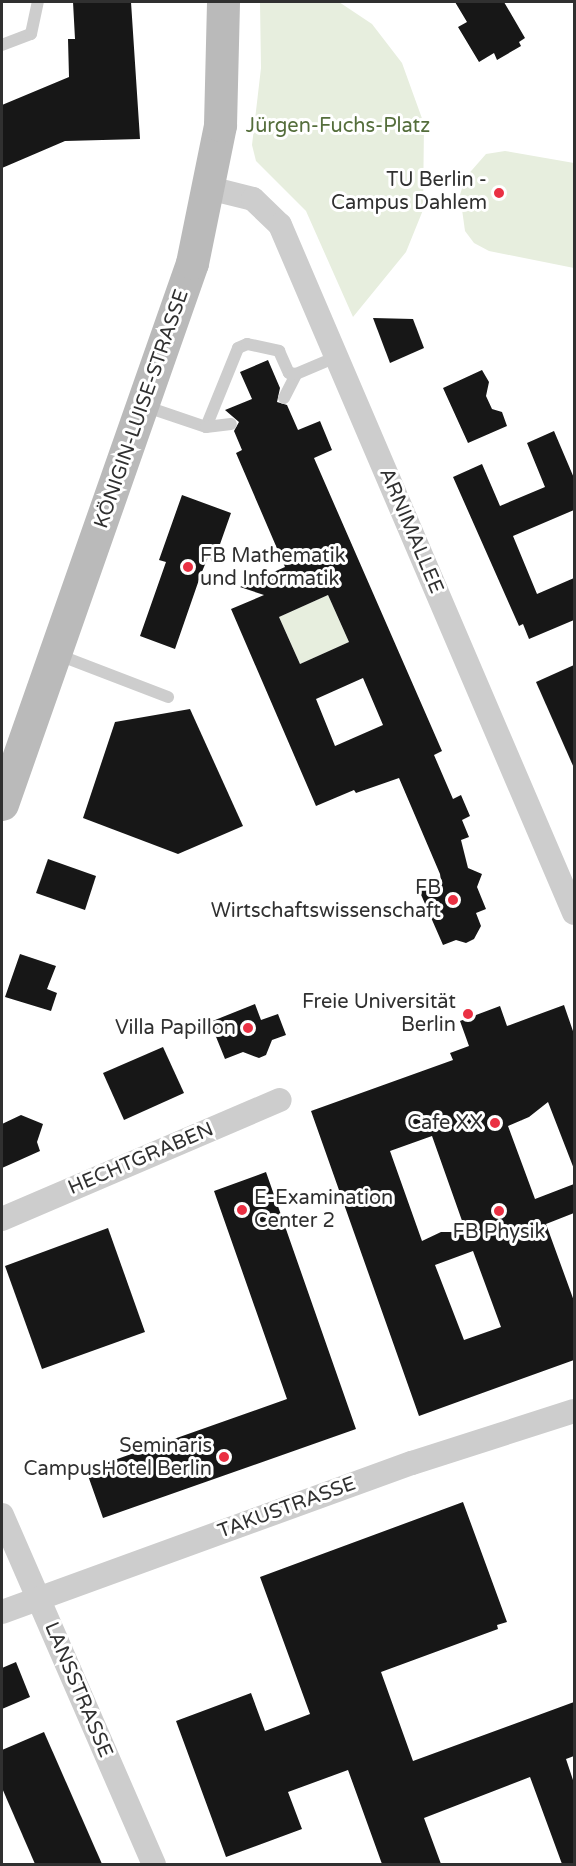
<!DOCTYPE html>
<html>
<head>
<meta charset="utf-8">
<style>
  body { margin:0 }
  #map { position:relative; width:576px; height:1866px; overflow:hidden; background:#fff; font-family:"Varela Round",sans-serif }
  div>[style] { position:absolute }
  .green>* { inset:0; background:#e7eede }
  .building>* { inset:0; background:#171717 }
  .service>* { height:12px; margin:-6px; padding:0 6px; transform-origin:6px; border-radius:6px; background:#cdcdcd }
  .minor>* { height:24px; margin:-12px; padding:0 12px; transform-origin:12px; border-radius:12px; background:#cdcdcd }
  .secondary>* { height:33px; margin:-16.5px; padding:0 16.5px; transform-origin:16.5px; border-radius:16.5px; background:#bababa }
  .dots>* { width:16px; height:16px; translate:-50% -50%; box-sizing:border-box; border:3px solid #fff; border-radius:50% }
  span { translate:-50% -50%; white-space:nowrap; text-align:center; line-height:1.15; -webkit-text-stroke:6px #fff; paint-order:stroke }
  .park-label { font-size:20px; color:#556e3c }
  .poi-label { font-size:20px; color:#303030 }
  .right { translate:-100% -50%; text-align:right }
  .left { translate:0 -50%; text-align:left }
  .street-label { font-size:20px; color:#303030 }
  .frame { position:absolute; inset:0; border:3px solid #303030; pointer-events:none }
</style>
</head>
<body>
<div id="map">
  <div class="green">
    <i style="clip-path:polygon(260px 2px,339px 2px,372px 24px,402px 63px,424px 124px,423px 210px,406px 252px,353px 317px,306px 211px,256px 161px,252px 145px,261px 68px)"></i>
    <i style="clip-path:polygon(505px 151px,574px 163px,574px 268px,489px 251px,474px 243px,465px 231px,460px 195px,465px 178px,486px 154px)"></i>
    <i style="clip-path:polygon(328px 595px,349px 642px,300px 664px,279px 617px)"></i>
  </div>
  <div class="building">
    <i style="clip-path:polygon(73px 2px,131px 2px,140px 139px,65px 141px,2px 168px,2px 105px,69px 77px,68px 39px,75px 39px)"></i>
    <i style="clip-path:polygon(455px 2px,504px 2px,525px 38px,519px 42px,521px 46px,497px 60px,494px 53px,479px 62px,458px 27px,467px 22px)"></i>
    <i style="clip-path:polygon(373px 318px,413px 319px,424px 348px,390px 363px)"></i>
    <i style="clip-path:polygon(evenodd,268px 360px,280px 388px,277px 402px,287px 405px,298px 430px,320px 421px,332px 450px,314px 458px,442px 751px,434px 755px,453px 799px,461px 795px,470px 816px,462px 820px,469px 837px,461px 840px,468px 868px,482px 874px,477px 887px,486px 909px,476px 913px,481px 926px,474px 939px,466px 943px,456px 940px,443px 945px,419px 890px,441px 881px,440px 874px,399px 778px,356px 793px,354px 790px,316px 806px,231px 609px,264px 595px,240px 587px,285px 567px,236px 453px,242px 450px,234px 431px,239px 422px,225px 410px,252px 399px,240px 372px,268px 360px,328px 595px,349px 642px,300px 664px,279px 617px,328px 595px,268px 360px,363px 678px,383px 725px,335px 746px,316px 699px,363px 678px)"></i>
    <i style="clip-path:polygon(482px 370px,489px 382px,486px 396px,492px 409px,502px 412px,507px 426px,468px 443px,443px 388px)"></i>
    <i style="clip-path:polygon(554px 431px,574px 478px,574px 510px,513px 536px,537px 594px,574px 578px,574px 620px,529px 639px,523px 624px,519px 626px,453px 477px,482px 464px,500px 506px,545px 487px,527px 443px)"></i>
    <i style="clip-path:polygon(182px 495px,231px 513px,213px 564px,209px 555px,201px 574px,175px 649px,140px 636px,166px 562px,159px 560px)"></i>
    <i style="clip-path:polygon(574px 665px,574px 768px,536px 682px)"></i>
    <i style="clip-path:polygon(190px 709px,243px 826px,178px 854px,83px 818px,115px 722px)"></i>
    <i style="clip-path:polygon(48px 859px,96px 876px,85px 910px,36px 893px)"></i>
    <i style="clip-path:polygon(20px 954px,56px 966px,47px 989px,57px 993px,51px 1011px,5px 997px)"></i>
    <i style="clip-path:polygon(255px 1004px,261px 1020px,278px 1014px,286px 1035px,272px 1040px,266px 1055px,259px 1058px,243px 1052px,225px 1059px,210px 1022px)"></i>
    <i style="clip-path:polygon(evenodd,564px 1005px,574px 1034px,574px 1169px,548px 1102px,529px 1117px,508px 1126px,535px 1199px,574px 1184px,574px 1213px,546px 1224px,574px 1301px,574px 1360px,419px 1416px,311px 1111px,453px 1060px,450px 1053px,469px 1046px,460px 1021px,500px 1006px,507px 1026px,564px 1005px,432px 1136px,466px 1232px,441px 1232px,422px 1241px,390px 1151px,432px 1136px,564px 1005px,473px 1251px,501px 1327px,464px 1340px,435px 1265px,473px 1251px)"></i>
    <i style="clip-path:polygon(163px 1047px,184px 1093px,124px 1120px,103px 1073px)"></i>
    <i style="clip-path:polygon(21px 1115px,43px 1124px,37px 1142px,40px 1151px,2px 1168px,2px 1124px)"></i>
    <i style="clip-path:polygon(266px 1172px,356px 1429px,103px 1518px,86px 1470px,287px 1399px,214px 1191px)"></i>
    <i style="clip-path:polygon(108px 1228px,145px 1332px,42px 1369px,5px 1266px)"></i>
    <i style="clip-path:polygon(463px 1502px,507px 1622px,497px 1625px,498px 1629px,381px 1672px,413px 1761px,574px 1702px,574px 1756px,566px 1759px,574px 1783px,574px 1864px,562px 1864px,530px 1777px,424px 1818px,441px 1864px,382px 1864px,348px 1770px,288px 1792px,302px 1829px,226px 1857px,176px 1721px,251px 1693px,265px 1731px,310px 1714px,260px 1577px)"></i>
    <i style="clip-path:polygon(16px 1662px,30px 1697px,2px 1709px,2px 1668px)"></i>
    <i style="clip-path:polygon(44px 1732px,102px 1864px,35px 1864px,2px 1788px,2px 1750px)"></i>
  </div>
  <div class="service">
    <i style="left:2px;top:45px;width:31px;rotate:-21deg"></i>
    <i style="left:31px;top:34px;width:33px;rotate:-78deg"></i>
    <i style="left:284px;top:398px;width:27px;rotate:-63deg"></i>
    <i style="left:144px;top:406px;width:65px;rotate:18.7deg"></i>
    <i style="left:206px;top:427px;width:85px;rotate:-67.9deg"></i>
    <i style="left:238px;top:348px;width:10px;rotate:-24deg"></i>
    <i style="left:247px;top:344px;width:33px;rotate:12deg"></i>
    <i style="left:279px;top:351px;width:24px;rotate:66deg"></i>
    <i style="left:289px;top:373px;width:7px;rotate:8deg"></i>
    <i style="left:296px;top:374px;width:43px;rotate:-23deg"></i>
    <i style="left:206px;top:427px;width:25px;rotate:-7deg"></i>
    <i style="left:56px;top:654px;width:120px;rotate:21deg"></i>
  </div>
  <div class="minor">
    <i style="left:209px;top:188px;width:45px;rotate:14deg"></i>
    <i style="left:253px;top:199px;width:37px;rotate:44deg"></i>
    <i style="left:280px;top:225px;width:748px;rotate:66.86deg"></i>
    <i style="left:2px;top:1219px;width:302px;rotate:-23.2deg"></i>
    <i style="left:2px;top:1515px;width:381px;rotate:66.5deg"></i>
    <i style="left:2px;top:1612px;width:436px;rotate:-20deg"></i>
    <i style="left:412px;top:1463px;width:170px;rotate:-17.8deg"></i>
  </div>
  <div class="secondary">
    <i style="left:2px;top:804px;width:573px;rotate:-70.65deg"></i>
    <i style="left:192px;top:263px;width:141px;rotate:-78.5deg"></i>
    <i style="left:220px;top:125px;width:123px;rotate:-88.6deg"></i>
  </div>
  <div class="dots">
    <i style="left:499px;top:193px;background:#ea3043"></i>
    <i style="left:188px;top:567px;background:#ea3043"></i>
    <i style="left:453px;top:900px;background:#ea3043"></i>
    <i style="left:468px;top:1014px;background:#ea3043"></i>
    <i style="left:248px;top:1028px;background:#ea3043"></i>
    <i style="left:495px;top:1123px;background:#ea3043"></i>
    <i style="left:242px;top:1210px;background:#ea3043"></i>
    <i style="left:499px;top:1211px;background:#ea3043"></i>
    <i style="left:224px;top:1457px;background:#ea3043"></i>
  </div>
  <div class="park-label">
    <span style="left:338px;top:126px">Jürgen-Fuchs-Platz</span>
  </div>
  <div class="poi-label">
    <span class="right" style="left:487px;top:192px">TU Berlin -<br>Campus Dahlem</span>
    <span class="left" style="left:200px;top:568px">FB Mathematik<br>und Informatik</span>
    <span class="right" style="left:441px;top:900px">FB<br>Wirtschaftswissenschaft</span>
    <span class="right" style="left:456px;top:1014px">Freie Universität<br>Berlin</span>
    <span class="right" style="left:236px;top:1028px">Villa Papillon</span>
    <span class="right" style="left:483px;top:1123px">Cafe XX</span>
    <span class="left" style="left:254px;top:1210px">E-Examination<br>Center 2</span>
    <span style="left:499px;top:1232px">FB Physik</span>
    <span class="right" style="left:212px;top:1458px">Seminaris<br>CampusHotel Berlin</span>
  </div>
  <div class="street-label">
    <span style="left:142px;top:409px;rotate:-71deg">KÖNIGIN-LUISE-STRASSE</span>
    <span style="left:411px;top:531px;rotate:67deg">ARNIMALLEE</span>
    <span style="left:141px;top:1159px;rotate:-23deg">HECHTGRABEN</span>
    <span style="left:287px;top:1508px;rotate:-20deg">TAKUSTRASSE</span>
    <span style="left:78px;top:1690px;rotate:67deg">LANSSTRASSE</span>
  </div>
  <div class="frame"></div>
</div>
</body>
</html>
